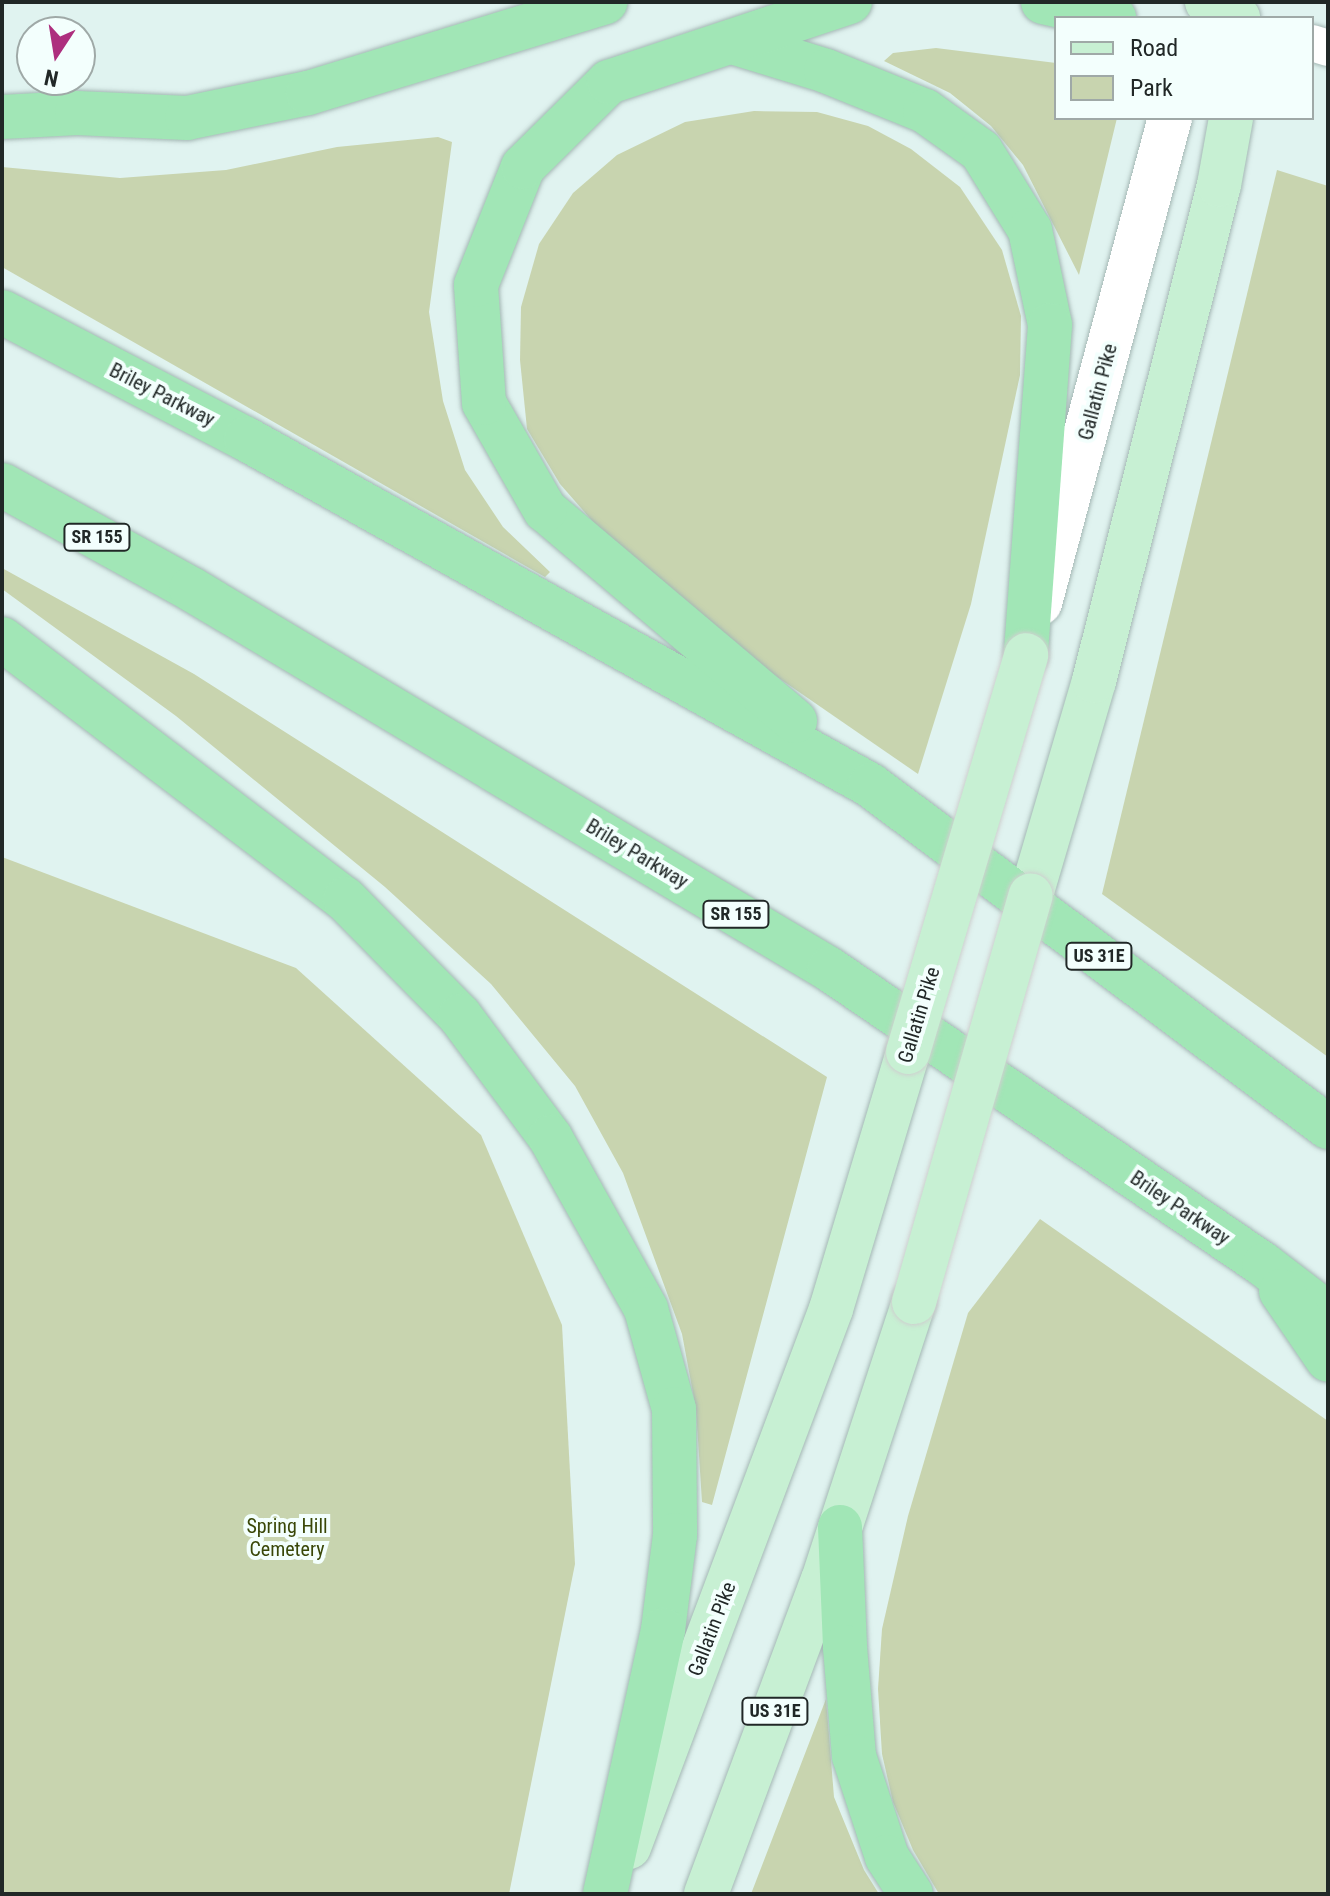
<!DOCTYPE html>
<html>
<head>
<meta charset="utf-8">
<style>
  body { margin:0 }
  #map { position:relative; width:1330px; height:1896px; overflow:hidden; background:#e0f3f0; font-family:"Roboto Condensed",sans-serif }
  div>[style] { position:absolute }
  .green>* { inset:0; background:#c8d4af }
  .roads { filter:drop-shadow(0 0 2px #a5b8b5) drop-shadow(0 0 2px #a5b8b5) }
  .street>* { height:36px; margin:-18px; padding:0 18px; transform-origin:18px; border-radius:18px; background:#fff }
  .secondary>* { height:44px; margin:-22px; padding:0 22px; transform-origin:22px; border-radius:22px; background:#fff }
  .primary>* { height:44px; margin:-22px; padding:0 22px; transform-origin:22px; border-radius:22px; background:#c7f0d3 }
  .highway>* { height:44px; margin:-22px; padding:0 22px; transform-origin:22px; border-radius:22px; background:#a1e6b6 }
  .bridges { filter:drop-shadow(0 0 2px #ced0cf) drop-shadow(0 0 2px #ced0cf) }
  .primary-bridge>* { height:44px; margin:-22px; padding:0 22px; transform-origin:22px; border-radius:22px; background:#c7f0d3 }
  span { translate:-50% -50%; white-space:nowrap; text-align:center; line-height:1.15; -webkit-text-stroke:8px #f3fffd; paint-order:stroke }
  .shield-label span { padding:2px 6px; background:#f3fffd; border:2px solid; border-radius:6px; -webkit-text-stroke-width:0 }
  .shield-label { font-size:18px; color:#212827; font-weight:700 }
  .street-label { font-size:20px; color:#212827 }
  .park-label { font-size:20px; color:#394707 }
  .frame { position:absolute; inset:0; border:4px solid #212827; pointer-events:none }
  .legend { position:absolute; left:1054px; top:16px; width:260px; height:104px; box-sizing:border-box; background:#f3fffd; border:2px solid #9fa9a7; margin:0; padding:10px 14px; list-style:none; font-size:24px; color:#212827 }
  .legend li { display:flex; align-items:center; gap:16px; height:40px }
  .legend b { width:40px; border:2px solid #9fa9a7 }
  .north { position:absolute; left:16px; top:16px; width:80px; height:80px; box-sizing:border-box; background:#f3fffd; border:2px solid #9fa9a7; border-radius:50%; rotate:192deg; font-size:22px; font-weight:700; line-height:32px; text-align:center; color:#212827 }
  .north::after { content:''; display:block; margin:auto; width:28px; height:36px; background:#ad2f7e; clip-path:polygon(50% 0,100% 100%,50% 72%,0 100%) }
</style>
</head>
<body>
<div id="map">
  <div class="green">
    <i style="clip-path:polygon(936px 48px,1056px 63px,1056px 118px,1117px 118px,1079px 275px,1023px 165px,991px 126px,950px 93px,884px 61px,893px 53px)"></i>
    <i style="clip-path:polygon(754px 111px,817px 112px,868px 126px,911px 149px,960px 187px,1002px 250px,1021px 316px,1020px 375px,971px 604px,918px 774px,696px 621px,630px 564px,560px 484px,527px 429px,520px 360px,521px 307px,539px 244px,573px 193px,617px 155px,685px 122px)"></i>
    <i style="clip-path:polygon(438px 137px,452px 142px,429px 312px,443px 401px,465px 470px,503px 527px,550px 572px,545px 577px,2px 267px,2px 167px,120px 178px,226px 170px,337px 147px)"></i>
    <i style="clip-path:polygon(1277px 170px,1328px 186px,1328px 1057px,1102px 894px)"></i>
    <i style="clip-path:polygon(2px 568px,194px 674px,827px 1077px,712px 1505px,702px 1502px,696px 1409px,682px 1334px,623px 1173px,575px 1086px,491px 984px,385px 887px,176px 716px,2px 589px)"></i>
    <i style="clip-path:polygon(2px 857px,296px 968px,481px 1135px,562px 1325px,575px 1564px,509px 1894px,2px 1894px)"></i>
    <i style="clip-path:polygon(1040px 1219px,1328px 1421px,1328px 1894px,939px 1894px,913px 1850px,893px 1802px,882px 1754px,878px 1689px,882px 1629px,908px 1516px,968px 1313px)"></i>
    <i style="clip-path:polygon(826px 1699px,834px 1797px,864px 1870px,879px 1894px,751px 1894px)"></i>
  </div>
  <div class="roads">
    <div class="street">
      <i style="left:1312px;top:43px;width:17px;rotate:17deg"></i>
    </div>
    <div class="secondary">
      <i style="left:1040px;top:603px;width:502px;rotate:-75deg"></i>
    </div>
    <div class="primary">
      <i style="left:1207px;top:2px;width:35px;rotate:27deg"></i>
      <i style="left:1031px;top:895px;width:223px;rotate:-73.6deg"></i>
      <i style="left:1094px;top:681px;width:512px;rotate:-75.86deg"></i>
      <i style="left:1219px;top:185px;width:68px;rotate:-79.8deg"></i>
      <i style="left:629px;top:1847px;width:575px;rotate:-69.42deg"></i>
      <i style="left:831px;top:1309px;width:268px;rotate:-73.3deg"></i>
      <i style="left:706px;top:1894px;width:335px;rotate:-69.6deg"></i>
      <i style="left:823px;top:1580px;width:293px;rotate:-71.9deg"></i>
    </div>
    <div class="highway">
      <i style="left:1043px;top:2px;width:73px;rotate:12.7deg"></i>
      <i style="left:732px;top:42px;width:98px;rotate:17.1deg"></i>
      <i style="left:826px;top:71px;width:107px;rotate:22deg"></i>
      <i style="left:925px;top:111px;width:69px;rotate:35.5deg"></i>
      <i style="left:981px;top:151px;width:93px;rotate:58.2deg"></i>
      <i style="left:1030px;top:230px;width:97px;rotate:78.1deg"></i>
      <i style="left:1050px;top:325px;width:331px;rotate:94.2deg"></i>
      <i style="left:2px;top:117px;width:75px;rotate:-3.1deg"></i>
      <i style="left:77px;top:113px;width:110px;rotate:2.6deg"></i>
      <i style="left:187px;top:118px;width:124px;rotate:-11.7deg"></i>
      <i style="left:308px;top:93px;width:311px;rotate:-17deg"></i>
      <i style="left:2px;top:312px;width:275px;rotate:27.5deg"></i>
      <i style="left:246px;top:439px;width:714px;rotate:29.01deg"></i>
      <i style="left:870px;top:785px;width:572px;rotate:36.75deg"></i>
      <i style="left:2px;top:485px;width:216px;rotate:28.8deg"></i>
      <i style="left:191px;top:589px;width:743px;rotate:30.78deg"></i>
      <i style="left:829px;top:969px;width:526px;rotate:34.23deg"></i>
      <i style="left:1264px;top:1265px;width:81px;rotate:37.4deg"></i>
      <i style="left:2px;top:639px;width:430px;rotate:37.2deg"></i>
      <i style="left:345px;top:899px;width:164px;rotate:45.5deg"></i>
      <i style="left:460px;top:1016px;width:151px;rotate:53.4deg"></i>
      <i style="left:550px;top:1137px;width:197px;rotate:60.8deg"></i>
      <i style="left:646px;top:1309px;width:104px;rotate:74.4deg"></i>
      <i style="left:674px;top:1409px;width:126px;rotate:89.5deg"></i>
      <i style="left:675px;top:1535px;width:96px;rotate:97.2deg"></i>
      <i style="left:663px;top:1630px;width:270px;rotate:102.4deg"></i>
      <i style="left:795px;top:721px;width:327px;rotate:-139.8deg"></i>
      <i style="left:545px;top:510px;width:123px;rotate:-119.7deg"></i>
      <i style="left:484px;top:403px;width:118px;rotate:-93.9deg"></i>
      <i style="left:476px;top:285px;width:127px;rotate:-68.3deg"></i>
      <i style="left:523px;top:167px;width:121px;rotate:-44.7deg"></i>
      <i style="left:609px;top:82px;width:254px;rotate:-18.4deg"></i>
      <i style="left:1281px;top:1291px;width:83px;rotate:55.7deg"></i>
      <i style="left:840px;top:1527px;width:120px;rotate:87.6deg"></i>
      <i style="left:845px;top:1647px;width:109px;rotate:85.3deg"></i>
      <i style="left:854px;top:1756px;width:106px;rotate:71.9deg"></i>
      <i style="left:887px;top:1857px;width:44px;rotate:57deg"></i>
    </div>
  </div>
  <div class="bridges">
    <div class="primary-bridge">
      <i style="left:908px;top:1052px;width:414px;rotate:-73.4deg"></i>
      <i style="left:914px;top:1302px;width:423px;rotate:-74deg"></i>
    </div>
  </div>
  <div class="shield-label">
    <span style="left:97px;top:537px">SR 155</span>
    <span style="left:736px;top:914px">SR 155</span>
    <span style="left:1099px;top:956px">US 31E</span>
    <span style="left:775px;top:1711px">US 31E</span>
  </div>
  <div class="street-label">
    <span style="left:1098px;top:392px;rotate:-75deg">Gallatin Pike</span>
    <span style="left:162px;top:395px;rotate:27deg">Briley Parkway</span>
    <span style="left:637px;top:854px;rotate:31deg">Briley Parkway</span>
    <span style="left:919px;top:1015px;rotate:-73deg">Gallatin Pike</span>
    <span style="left:1180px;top:1208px;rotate:34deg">Briley Parkway</span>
    <span style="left:712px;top:1629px;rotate:-69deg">Gallatin Pike</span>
  </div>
  <div class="park-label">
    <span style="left:287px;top:1538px">Spring Hill<br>Cemetery</span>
  </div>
  <div class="frame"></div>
  <ul class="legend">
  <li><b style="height:10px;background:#c7f0d3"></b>Road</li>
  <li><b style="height:22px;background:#c8d4af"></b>Park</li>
  </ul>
  <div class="north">N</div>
</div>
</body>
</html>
